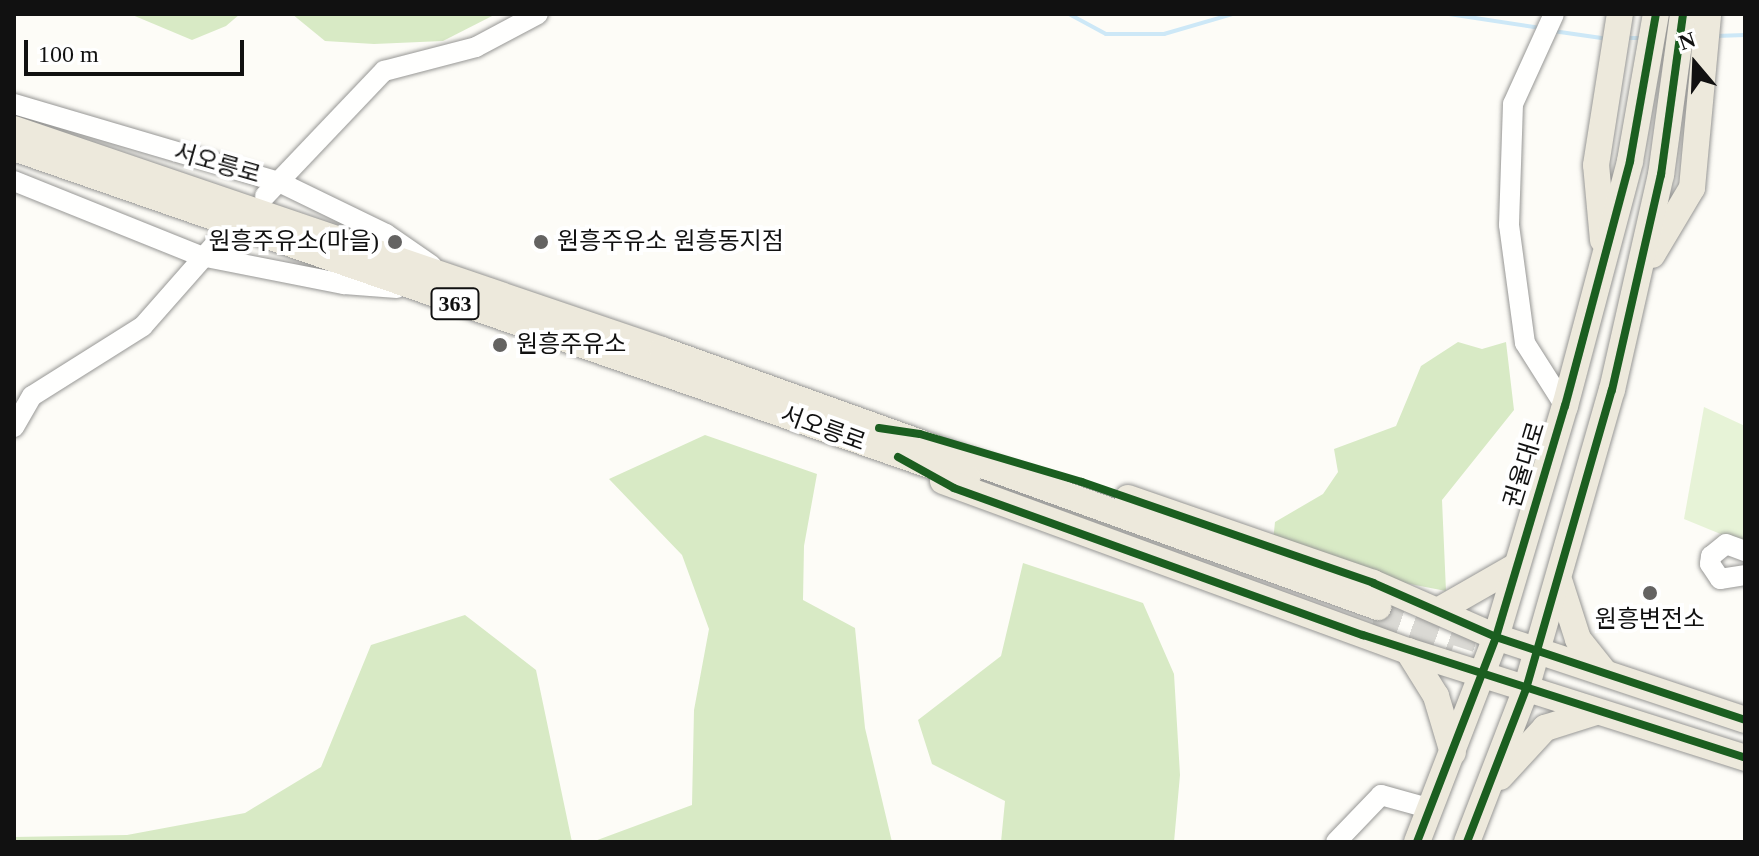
<!DOCTYPE html>
<html>
<head>
<meta charset="utf-8">
<style>
  body { margin:0 }
  #map { position:relative; width:1759px; height:856px; overflow:hidden; background:#fdfcf7; font-family:"Times New Roman","Noto Sans KR",serif }
  div>[style] { position:absolute }
  .green>* { inset:0; background:#e7f3d7 }
  .forest>* { inset:0; background:#d8eac5 }
  .stream>* { height:4px; margin:-2px; padding:0 2px; transform-origin:2px; border-radius:2px; background:#cde8f7 }
  .major-tunnel>* { height:26px; margin-top:-13px; transform-origin:0; background:repeating-linear-gradient(90deg,#dad9d4 0 26px,transparent 0 39px) }
  .roads { filter:drop-shadow(0 0 2px #979795) drop-shadow(0 0 2px #979795) }
  .minor>* { height:20px; margin:-10px; padding:0 10px; transform-origin:10px; border-radius:10px; background:#fffffe }
  .major>* { height:26px; margin:-13px; padding:0 13px; transform-origin:13px; border-radius:13px; background:#ede9dc }
  .cycleway>* { height:8px; margin:-4px; padding:0 4px; transform-origin:4px; border-radius:4px; background:#1b5e20 }
  .dots>* { width:22px; height:22px; translate:-50% -50%; box-sizing:border-box; border:4px solid #fff; border-radius:50% }
  span { translate:-50% -50%; white-space:nowrap; text-align:center; line-height:1.15; -webkit-text-stroke:8px #fff; paint-order:stroke }
  .shield-label span { padding:2px 6px; background:#fff; border:2px solid; border-radius:6px; -webkit-text-stroke-width:0 }
  .shield-label { font-size:22px; color:#111; font-weight:700 }
  .street-label { font-size:24px; color:#111 }
  .poi-label { font-size:24px; color:#111 }
  .right { translate:-100% -50%; text-align:right }
  .left { translate:0 -50%; text-align:left }
  .frame { position:absolute; inset:0; border:16px solid #111; pointer-events:none }
  .north { position:absolute; left:1655px; top:24px; width:80px; height:80px; -webkit-text-stroke:6px #fff; paint-order:stroke; rotate:341deg; font-size:22px; font-weight:700; line-height:32px; text-align:center; color:#111 }
  .north::after { content:''; display:block; margin:auto; width:28px; height:36px; background:#111; clip-path:polygon(50% 0,100% 100%,50% 72%,0 100%) }
  .scale { position:absolute; left:24px; top:40px; width:220px; height:36px; box-sizing:border-box; border:4px solid #111; border-top:0; padding-left:10px; font-size:24px; line-height:28px; white-space:nowrap; color:#111; -webkit-text-stroke:6px #fff; paint-order:stroke }
</style>
</head>
<body>
<div id="map">
  <div class="green">
    <i style="clip-path:polygon(1704px 407px,1745px 426px,1745px 544px,1684px 519px)"></i>
  </div>
  <div class="forest">
    <i style="clip-path:polygon(130px 14px,240px 14px,226px 26px,192px 40px)"></i>
    <i style="clip-path:polygon(292px 14px,496px 14px,443px 41px,374px 44px,325px 41px)"></i>
    <i style="clip-path:polygon(1458px 342px,1482px 349px,1506px 342px,1514px 410px,1442px 500px,1446px 591px,1281px 559px,1273px 541px,1275px 522px,1323px 494px,1338px 472px,1334px 449px,1396px 426px,1421px 366px)"></i>
    <i style="clip-path:polygon(705px 435px,817px 474px,804px 546px,803px 600px,855px 628px,865px 728px,892px 842px,592px 842px,692px 805px,694px 710px,709px 629px,682px 555px,609px 479px)"></i>
    <i style="clip-path:polygon(1023px 563px,1143px 603px,1174px 674px,1180px 775px,1174px 842px,1001px 842px,1005px 801px,932px 764px,918px 720px,1001px 656px)"></i>
    <i style="clip-path:polygon(465px 615px,536px 670px,572px 842px,14px 842px,14px 837px,127px 835px,245px 813px,321px 767px,371px 645px)"></i>
  </div>
  <div class="stream">
    <i style="left:1069px;top:14px;width:42px;rotate:28.4deg"></i>
    <i style="left:1106px;top:34px;width:58px"></i>
    <i style="left:1164px;top:34px;width:72px;rotate:-16.2deg"></i>
    <i style="left:1449px;top:14px;width:93px;rotate:8.7deg"></i>
    <i style="left:1553px;top:31px;width:56px;rotate:8.3deg"></i>
    <i style="left:1716px;top:36px;width:29px;rotate:-2deg"></i>
    <i style="left:1624px;top:38px;width:20px"></i>
  </div>
  <div class="major-tunnel">
    <i style="left:1378px;top:607px;width:106px;rotate:18.1deg"></i>
    <i style="left:1372px;top:624px;width:84px;rotate:19.5deg"></i>
  </div>
  <div class="roads">
    <div class="minor">
      <i style="left:1554px;top:14px;width:99px;rotate:114.5deg"></i>
      <i style="left:1513px;top:104px;width:121px;rotate:91.9deg"></i>
      <i style="left:1509px;top:225px;width:119px;rotate:82.3deg"></i>
      <i style="left:1525px;top:343px;width:75px;rotate:57.6deg"></i>
      <i style="left:14px;top:104px;width:276px;rotate:16.4deg"></i>
      <i style="left:279px;top:182px;width:119px;rotate:25.9deg"></i>
      <i style="left:386px;top:234px;width:55px;rotate:34.6deg"></i>
      <i style="left:14px;top:181px;width:201px;rotate:21.9deg"></i>
      <i style="left:201px;top:256px;width:146px;rotate:11.1deg"></i>
      <i style="left:344px;top:284px;width:53px;rotate:4.3deg"></i>
      <i style="left:265px;top:196px;width:173px;rotate:-46.4deg"></i>
      <i style="left:384px;top:71px;width:95px;rotate:-14.6deg"></i>
      <i style="left:476px;top:47px;width:70px;rotate:-28deg"></i>
      <i style="left:14px;top:427px;width:36px;rotate:-60deg"></i>
      <i style="left:32px;top:396px;width:131px;rotate:-32.2deg"></i>
      <i style="left:143px;top:326px;width:113px;rotate:-48.6deg"></i>
      <i style="left:1745px;top:551px;width:20px;rotate:-160deg"></i>
      <i style="left:1726px;top:544px;width:19px;rotate:141deg"></i>
      <i style="left:1711px;top:556px;width:8px;rotate:97deg"></i>
      <i style="left:1710px;top:564px;width:18px;rotate:56deg"></i>
      <i style="left:1720px;top:579px;width:25px;rotate:-9deg"></i>
      <i style="left:1336px;top:842px;width:65px;rotate:-46.2deg"></i>
      <i style="left:1381px;top:795px;width:52px;rotate:15.6deg"></i>
    </div>
    <div class="major">
      <i style="left:14px;top:129px;width:685px;rotate:18.83deg"></i>
      <i style="left:662px;top:350px;width:761px;rotate:19.75deg"></i>
      <i style="left:14px;top:148px;width:1009px;rotate:19.1deg"></i>
      <i style="left:1603px;top:240px;width:75px;rotate:-95.3deg"></i>
      <i style="left:1596px;top:165px;width:153px;rotate:-81deg"></i>
      <i style="left:1652px;top:255px;width:78px;rotate:-59.2deg"></i>
      <i style="left:1692px;top:188px;width:175px;rotate:-84.7deg"></i>
      <i style="left:943px;top:481px;width:495px;rotate:20.1deg"></i>
      <i style="left:1408px;top:651px;width:354px;rotate:17.6deg"></i>
      <i style="left:1128px;top:498px;width:259px;rotate:19.1deg"></i>
      <i style="left:1373px;top:583px;width:134px;rotate:23.7deg"></i>
      <i style="left:1496px;top:637px;width:262px;rotate:18.4deg"></i>
      <i style="left:1560px;top:583px;width:59px;rotate:72.2deg"></i>
      <i style="left:1578px;top:639px;width:43px;rotate:51.5deg"></i>
      <i style="left:1441px;top:609px;width:86px;rotate:-29.8deg"></i>
      <i style="left:1408px;top:651px;width:53px;rotate:58.1deg"></i>
      <i style="left:1436px;top:696px;width:59px;rotate:73.4deg"></i>
      <i style="left:1500px;top:777px;width:67px;rotate:-47.4deg"></i>
      <i style="left:1545px;top:728px;width:53px;rotate:-17.4deg"></i>
      <i style="left:1417px;top:842px;width:220px;rotate:-68.9deg"></i>
      <i style="left:1496px;top:637px;width:241px;rotate:-73.4deg"></i>
      <i style="left:1565px;top:406px;width:253px;rotate:-75.1deg"></i>
      <i style="left:1630px;top:161px;width:149px;rotate:-80deg"></i>
      <i style="left:1467px;top:842px;width:164px;rotate:-68.9deg"></i>
      <i style="left:1526px;top:689px;width:311px;rotate:-74deg"></i>
      <i style="left:1612px;top:390px;width:221px;rotate:-77.2deg"></i>
      <i style="left:1661px;top:175px;width:162px;rotate:-82.2deg"></i>
    </div>
  </div>
  <div class="cycleway">
    <i style="left:879px;top:428px;width:41px;rotate:8.3deg"></i>
    <i style="left:920px;top:434px;width:169px;rotate:16.5deg"></i>
    <i style="left:1082px;top:482px;width:308px;rotate:19.1deg"></i>
    <i style="left:1373px;top:583px;width:134px;rotate:23.7deg"></i>
    <i style="left:1496px;top:637px;width:262px;rotate:18.4deg"></i>
    <i style="left:898px;top:457px;width:64px;rotate:29deg"></i>
    <i style="left:954px;top:488px;width:435px;rotate:19.8deg"></i>
    <i style="left:1363px;top:635px;width:401px;rotate:17.8deg"></i>
    <i style="left:1417px;top:842px;width:220px;rotate:-68.9deg"></i>
    <i style="left:1496px;top:637px;width:241px;rotate:-73.4deg"></i>
    <i style="left:1565px;top:406px;width:253px;rotate:-75.1deg"></i>
    <i style="left:1630px;top:161px;width:149px;rotate:-80deg"></i>
    <i style="left:1467px;top:842px;width:164px;rotate:-68.9deg"></i>
    <i style="left:1526px;top:689px;width:311px;rotate:-74deg"></i>
    <i style="left:1612px;top:390px;width:221px;rotate:-77.2deg"></i>
    <i style="left:1661px;top:175px;width:162px;rotate:-82.2deg"></i>
  </div>
  <div class="dots">
    <i style="left:395px;top:242px;background:#646362"></i>
    <i style="left:541px;top:242px;background:#646362"></i>
    <i style="left:500px;top:345px;background:#646362"></i>
    <i style="left:1650px;top:593px;background:#646362"></i>
  </div>
  <div class="shield-label">
    <span style="left:455px;top:304px">363</span>
  </div>
  <div class="street-label">
    <span style="left:217px;top:164px;rotate:16deg">서오릉로</span>
    <span style="left:823px;top:429px;rotate:20deg">서오릉로</span>
    <span style="left:1525px;top:465px;rotate:-73deg">권율대로</span>
  </div>
  <div class="poi-label">
    <span class="right" style="left:379px;top:242px">원흥주유소(마을)</span>
    <span class="left" style="left:557px;top:242px">원흥주유소 원흥동지점</span>
    <span class="left" style="left:516px;top:345px">원흥주유소</span>
    <span style="left:1650px;top:620px">원흥변전소</span>
  </div>
  <div class="frame"></div>
  <div class="north">N</div>
  <div class="scale">100 m</div>
</div>
</body>
</html>
